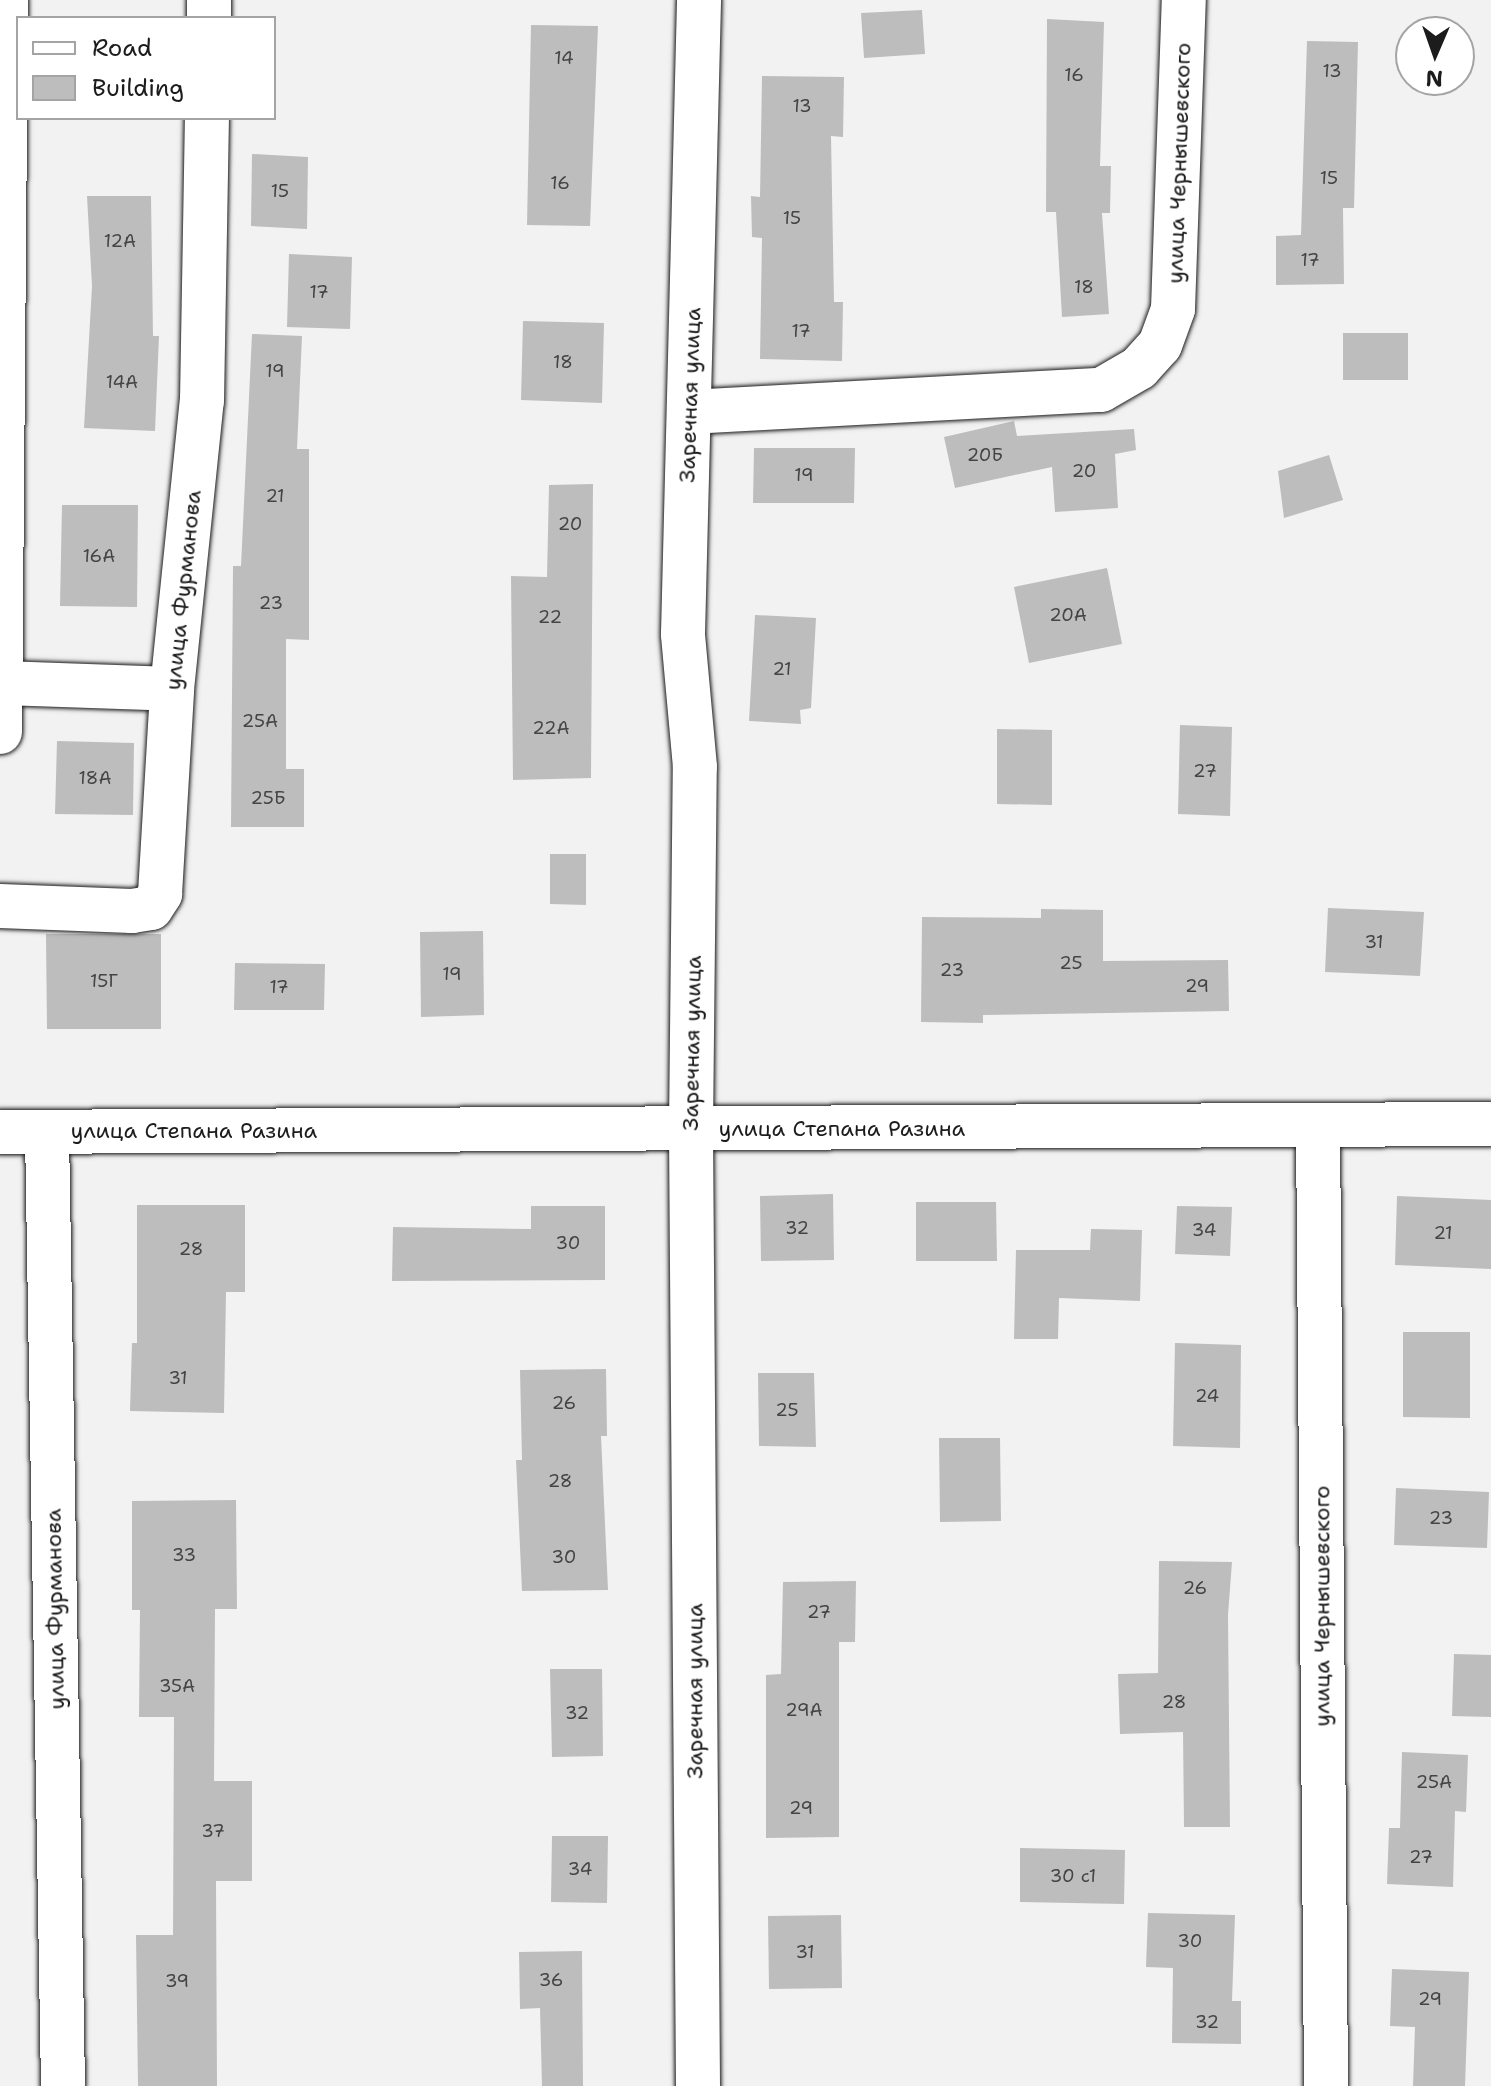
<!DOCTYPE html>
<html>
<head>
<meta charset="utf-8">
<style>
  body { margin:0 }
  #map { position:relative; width:1491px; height:2086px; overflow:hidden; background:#f2f2f2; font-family:"Shantell Sans",sans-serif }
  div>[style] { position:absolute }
  .building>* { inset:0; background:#bdbdbd }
  .roads { filter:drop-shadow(0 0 2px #1c1c1c) drop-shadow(0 0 2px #1c1c1c) }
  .minor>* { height:44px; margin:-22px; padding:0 22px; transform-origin:22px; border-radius:22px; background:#fff }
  span { translate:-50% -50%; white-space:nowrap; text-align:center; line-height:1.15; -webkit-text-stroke:7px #fff; paint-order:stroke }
  .number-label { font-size:18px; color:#444 }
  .number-label span { -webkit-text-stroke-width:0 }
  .street-label { font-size:22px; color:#1c1c1c }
  .legend { position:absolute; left:16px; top:16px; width:260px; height:104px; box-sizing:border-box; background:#fff; border:2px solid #a4a4a4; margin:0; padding:10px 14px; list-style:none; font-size:24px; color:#1c1c1c }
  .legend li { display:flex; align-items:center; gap:16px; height:40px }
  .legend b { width:40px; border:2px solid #a4a4a4 }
  .north { position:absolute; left:1395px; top:16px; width:80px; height:80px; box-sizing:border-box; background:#fff; border:2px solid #a4a4a4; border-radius:50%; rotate:182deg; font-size:22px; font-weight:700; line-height:32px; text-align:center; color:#1c1c1c }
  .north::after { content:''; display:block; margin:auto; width:28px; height:36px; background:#1c1c1c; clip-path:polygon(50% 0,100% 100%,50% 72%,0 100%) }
</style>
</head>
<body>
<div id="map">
  <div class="building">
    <i style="clip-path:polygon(922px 10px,925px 54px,864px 58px,861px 13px)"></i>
    <i style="clip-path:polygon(1047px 19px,1104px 22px,1100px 166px,1111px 166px,1110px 213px,1102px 213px,1109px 314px,1062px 317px,1056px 212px,1046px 212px)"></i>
    <i style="clip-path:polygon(531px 25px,598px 26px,590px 226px,527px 225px)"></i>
    <i style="clip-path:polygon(1307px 41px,1358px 42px,1354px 208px,1343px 208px,1344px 284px,1276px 285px,1276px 236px,1301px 235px)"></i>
    <i style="clip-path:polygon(762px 76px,844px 77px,843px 137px,831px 136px,834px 302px,843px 302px,842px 361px,760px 359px,762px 238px,752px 237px,751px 196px,760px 197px)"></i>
    <i style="clip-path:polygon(252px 154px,308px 157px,307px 229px,251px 226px)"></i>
    <i style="clip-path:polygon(87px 196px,151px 196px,153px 336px,159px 336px,155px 431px,84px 428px,92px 286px)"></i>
    <i style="clip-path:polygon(289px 254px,352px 257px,350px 329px,287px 327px)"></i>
    <i style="clip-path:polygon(523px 321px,604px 323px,602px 403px,521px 400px)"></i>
    <i style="clip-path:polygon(1343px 333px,1408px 333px,1408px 380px,1343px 380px)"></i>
    <i style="clip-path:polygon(252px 334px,302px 336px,297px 449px,309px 449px,309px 640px,286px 639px,286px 769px,304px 769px,304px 827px,231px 827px,233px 566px,241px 566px)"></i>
    <i style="clip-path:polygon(1014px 421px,1017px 436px,1134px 429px,1136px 450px,1115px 454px,1118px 508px,1055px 512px,1052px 467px,955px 488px,944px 437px)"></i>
    <i style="clip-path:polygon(754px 448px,855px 448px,854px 503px,753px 503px)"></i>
    <i style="clip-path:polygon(1329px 455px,1343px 500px,1284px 518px,1278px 471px)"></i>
    <i style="clip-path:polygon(593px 484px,591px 778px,513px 780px,511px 576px,547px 577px,549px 485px)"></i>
    <i style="clip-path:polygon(62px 505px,138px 505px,137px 607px,60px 606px)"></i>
    <i style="clip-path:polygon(1107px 568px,1122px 644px,1029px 663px,1014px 587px)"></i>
    <i style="clip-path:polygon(755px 615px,816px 618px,811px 708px,800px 710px,801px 724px,749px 721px)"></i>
    <i style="clip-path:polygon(1180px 725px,1232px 727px,1230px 816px,1178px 814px)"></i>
    <i style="clip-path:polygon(997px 729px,1052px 730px,1052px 805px,997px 804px)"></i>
    <i style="clip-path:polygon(57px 741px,134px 743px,133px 815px,55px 814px)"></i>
    <i style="clip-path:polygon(550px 854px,586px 854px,586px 905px,550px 904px)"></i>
    <i style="clip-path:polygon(1328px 908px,1424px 912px,1420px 976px,1325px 972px)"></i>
    <i style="clip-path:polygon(1041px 909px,1103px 910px,1103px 961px,1228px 960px,1229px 1011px,983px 1015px,983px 1023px,921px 1022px,922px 917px,1041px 918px)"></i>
    <i style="clip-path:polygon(483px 931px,484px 1015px,421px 1017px,420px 932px)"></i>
    <i style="clip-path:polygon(46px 934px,161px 934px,161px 1029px,47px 1029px)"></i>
    <i style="clip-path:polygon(235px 963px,325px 964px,324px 1010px,234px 1010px)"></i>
    <i style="clip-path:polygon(833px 1194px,834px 1260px,761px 1261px,760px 1196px)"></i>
    <i style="clip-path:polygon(1397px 1196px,1491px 1200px,1491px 1269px,1395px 1265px)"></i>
    <i style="clip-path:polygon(916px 1202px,996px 1202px,997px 1261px,916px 1261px)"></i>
    <i style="clip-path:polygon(137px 1205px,245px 1205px,245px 1292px,226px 1292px,224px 1413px,130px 1411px,132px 1343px,137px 1343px)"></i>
    <i style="clip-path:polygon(531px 1206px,605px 1206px,605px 1280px,392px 1281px,393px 1227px,531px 1229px)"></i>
    <i style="clip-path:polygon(1177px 1206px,1232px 1207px,1230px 1256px,1175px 1254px)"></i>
    <i style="clip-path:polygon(1091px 1229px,1142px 1230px,1140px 1301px,1059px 1298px,1058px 1339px,1014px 1339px,1016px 1250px,1090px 1250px)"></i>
    <i style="clip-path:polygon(1403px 1332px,1470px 1332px,1470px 1418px,1403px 1417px)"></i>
    <i style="clip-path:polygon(1175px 1343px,1241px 1345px,1240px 1448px,1173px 1446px)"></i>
    <i style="clip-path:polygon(606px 1369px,607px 1436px,601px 1436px,608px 1590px,522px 1591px,516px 1460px,522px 1460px,520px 1370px)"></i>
    <i style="clip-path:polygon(758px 1373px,814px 1373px,816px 1447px,759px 1446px)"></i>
    <i style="clip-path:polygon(939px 1438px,1000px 1438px,1001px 1521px,940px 1522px)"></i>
    <i style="clip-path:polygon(1396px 1488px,1489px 1492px,1487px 1548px,1394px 1545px)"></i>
    <i style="clip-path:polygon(236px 1500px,237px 1609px,215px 1609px,214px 1781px,252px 1781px,252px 1881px,216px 1881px,217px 2086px,138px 2086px,136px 1935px,173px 1935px,174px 1717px,139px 1717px,140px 1610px,132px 1610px,132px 1501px)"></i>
    <i style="clip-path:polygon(1159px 1561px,1232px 1562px,1228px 1615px,1230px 1827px,1184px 1827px,1183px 1732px,1120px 1734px,1118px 1674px,1158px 1673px)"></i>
    <i style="clip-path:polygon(856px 1581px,855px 1642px,839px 1642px,839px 1837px,766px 1838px,766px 1675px,781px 1674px,783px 1582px)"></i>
    <i style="clip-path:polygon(1454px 1654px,1491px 1655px,1491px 1717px,1452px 1716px)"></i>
    <i style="clip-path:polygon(550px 1669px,602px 1669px,603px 1756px,552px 1757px)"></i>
    <i style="clip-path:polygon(1402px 1752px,1468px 1755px,1466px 1812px,1455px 1811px,1453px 1887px,1387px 1884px,1389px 1828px,1400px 1828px)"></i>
    <i style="clip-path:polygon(552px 1836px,608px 1836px,607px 1903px,551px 1902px)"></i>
    <i style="clip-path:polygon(1020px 1848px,1125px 1850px,1124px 1904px,1020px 1902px)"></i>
    <i style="clip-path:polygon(1148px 1913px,1235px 1915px,1232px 2001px,1241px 2001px,1241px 2044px,1172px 2043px,1173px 1968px,1146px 1967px)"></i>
    <i style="clip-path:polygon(841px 1915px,842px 1988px,769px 1989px,768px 1916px)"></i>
    <i style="clip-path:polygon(582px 1951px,583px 2086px,542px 2086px,540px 2008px,520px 2009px,519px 1952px)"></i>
    <i style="clip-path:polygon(1392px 1969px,1469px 1972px,1465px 2086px,1413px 2086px,1415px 2027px,1390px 2026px)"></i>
  </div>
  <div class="roads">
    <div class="minor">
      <i style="left:209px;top:18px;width:18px;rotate:-90deg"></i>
      <i style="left:689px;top:412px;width:413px;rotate:-3.1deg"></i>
      <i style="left:1101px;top:390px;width:44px;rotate:-30.1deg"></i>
      <i style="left:1139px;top:368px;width:31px;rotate:-48deg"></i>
      <i style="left:1160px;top:345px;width:38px;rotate:-70deg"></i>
      <i style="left:1173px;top:309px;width:309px;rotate:-88deg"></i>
      <i style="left:4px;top:683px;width:168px;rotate:2deg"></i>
      <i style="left:0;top:732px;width:732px;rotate:-89.53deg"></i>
      <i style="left:0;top:906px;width:132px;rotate:2.2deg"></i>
      <i style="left:132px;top:911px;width:19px;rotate:-9deg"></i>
      <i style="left:151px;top:908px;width:17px;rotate:-57deg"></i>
      <i style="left:160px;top:894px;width:205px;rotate:-86.6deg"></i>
      <i style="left:172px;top:689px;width:290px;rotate:-84.1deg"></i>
      <i style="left:202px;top:401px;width:283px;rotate:-89deg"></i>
      <i style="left:1318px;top:1127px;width:959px;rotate:89.52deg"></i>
      <i style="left:0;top:1132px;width:1491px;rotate:-0.31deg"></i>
      <i style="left:47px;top:1132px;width:954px;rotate:89.04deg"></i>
      <i style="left:698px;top:2086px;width:957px;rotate:-90.42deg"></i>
      <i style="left:691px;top:1129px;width:362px;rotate:-89.4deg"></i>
      <i style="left:695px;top:767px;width:134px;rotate:-95.2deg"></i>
      <i style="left:683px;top:634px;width:634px;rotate:-88.55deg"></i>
    </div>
  </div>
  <div class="number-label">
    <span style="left:564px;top:58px">14</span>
    <span style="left:1332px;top:71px">13</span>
    <span style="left:1074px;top:75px">16</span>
    <span style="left:802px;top:106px">13</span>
    <span style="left:1329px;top:178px">15</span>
    <span style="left:560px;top:183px">16</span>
    <span style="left:280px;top:191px">15</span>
    <span style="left:792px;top:218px">15</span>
    <span style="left:120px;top:241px">12А</span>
    <span style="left:1310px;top:260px">17</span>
    <span style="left:1084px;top:287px">18</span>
    <span style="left:319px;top:292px">17</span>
    <span style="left:801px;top:331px">17</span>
    <span style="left:563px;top:362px">18</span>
    <span style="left:275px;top:371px">19</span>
    <span style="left:122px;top:382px">14А</span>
    <span style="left:985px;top:455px">20Б</span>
    <span style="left:1084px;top:471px">20</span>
    <span style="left:804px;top:475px">19</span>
    <span style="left:275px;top:496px">21</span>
    <span style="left:570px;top:524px">20</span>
    <span style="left:99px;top:556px">16А</span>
    <span style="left:271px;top:603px">23</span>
    <span style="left:1068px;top:615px">20А</span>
    <span style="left:550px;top:617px">22</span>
    <span style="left:782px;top:669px">21</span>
    <span style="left:260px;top:721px">25А</span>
    <span style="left:551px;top:728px">22А</span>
    <span style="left:1205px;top:771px">27</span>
    <span style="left:95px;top:778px">18А</span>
    <span style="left:268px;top:798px">25Б</span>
    <span style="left:1374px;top:942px">31</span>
    <span style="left:1071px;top:963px">25</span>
    <span style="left:952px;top:970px">23</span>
    <span style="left:452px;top:974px">19</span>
    <span style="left:104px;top:981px">15Г</span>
    <span style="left:1197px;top:986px">29</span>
    <span style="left:279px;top:987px">17</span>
    <span style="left:797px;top:1228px">32</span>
    <span style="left:1204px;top:1230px">34</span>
    <span style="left:1443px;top:1233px">21</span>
    <span style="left:568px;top:1243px">30</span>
    <span style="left:191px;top:1249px">28</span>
    <span style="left:178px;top:1378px">31</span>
    <span style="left:1207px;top:1396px">24</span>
    <span style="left:564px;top:1403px">26</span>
    <span style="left:787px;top:1410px">25</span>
    <span style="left:560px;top:1481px">28</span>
    <span style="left:1441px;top:1518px">23</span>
    <span style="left:184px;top:1555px">33</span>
    <span style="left:564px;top:1557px">30</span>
    <span style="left:1195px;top:1588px">26</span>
    <span style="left:819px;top:1612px">27</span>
    <span style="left:177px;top:1686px">35А</span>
    <span style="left:1174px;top:1702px">28</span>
    <span style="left:804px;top:1710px">29А</span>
    <span style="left:577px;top:1713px">32</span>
    <span style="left:1434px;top:1782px">25А</span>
    <span style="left:801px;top:1808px">29</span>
    <span style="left:213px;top:1831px">37</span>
    <span style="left:1421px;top:1857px">27</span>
    <span style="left:580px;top:1869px">34</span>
    <span style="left:1073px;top:1876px">30 с1</span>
    <span style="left:1190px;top:1941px">30</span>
    <span style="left:805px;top:1952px">31</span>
    <span style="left:551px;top:1980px">36</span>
    <span style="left:177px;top:1981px">39</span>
    <span style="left:1430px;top:1999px">29</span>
    <span style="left:1207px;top:2022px">32</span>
  </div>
  <div class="street-label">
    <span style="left:1179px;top:163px;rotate:-88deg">улица Чернышевского</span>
    <span style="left:690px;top:395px;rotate:-88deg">Заречная улица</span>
    <span style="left:183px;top:590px;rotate:-84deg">улица Фурманова</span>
    <span style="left:692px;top:1043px;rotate:-89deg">Заречная улица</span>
    <span style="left:842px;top:1129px">улица Степана Разина</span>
    <span style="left:194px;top:1131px">улица Степана Разина</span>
    <span style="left:1322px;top:1606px;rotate:-90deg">улица Чернышевского</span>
    <span style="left:55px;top:1609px;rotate:-91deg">улица Фурманова</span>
    <span style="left:695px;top:1691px;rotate:-90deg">Заречная улица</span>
  </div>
  <ul class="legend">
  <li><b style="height:10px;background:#fff"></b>Road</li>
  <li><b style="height:22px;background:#bdbdbd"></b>Building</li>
  </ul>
  <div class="north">N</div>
</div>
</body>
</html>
